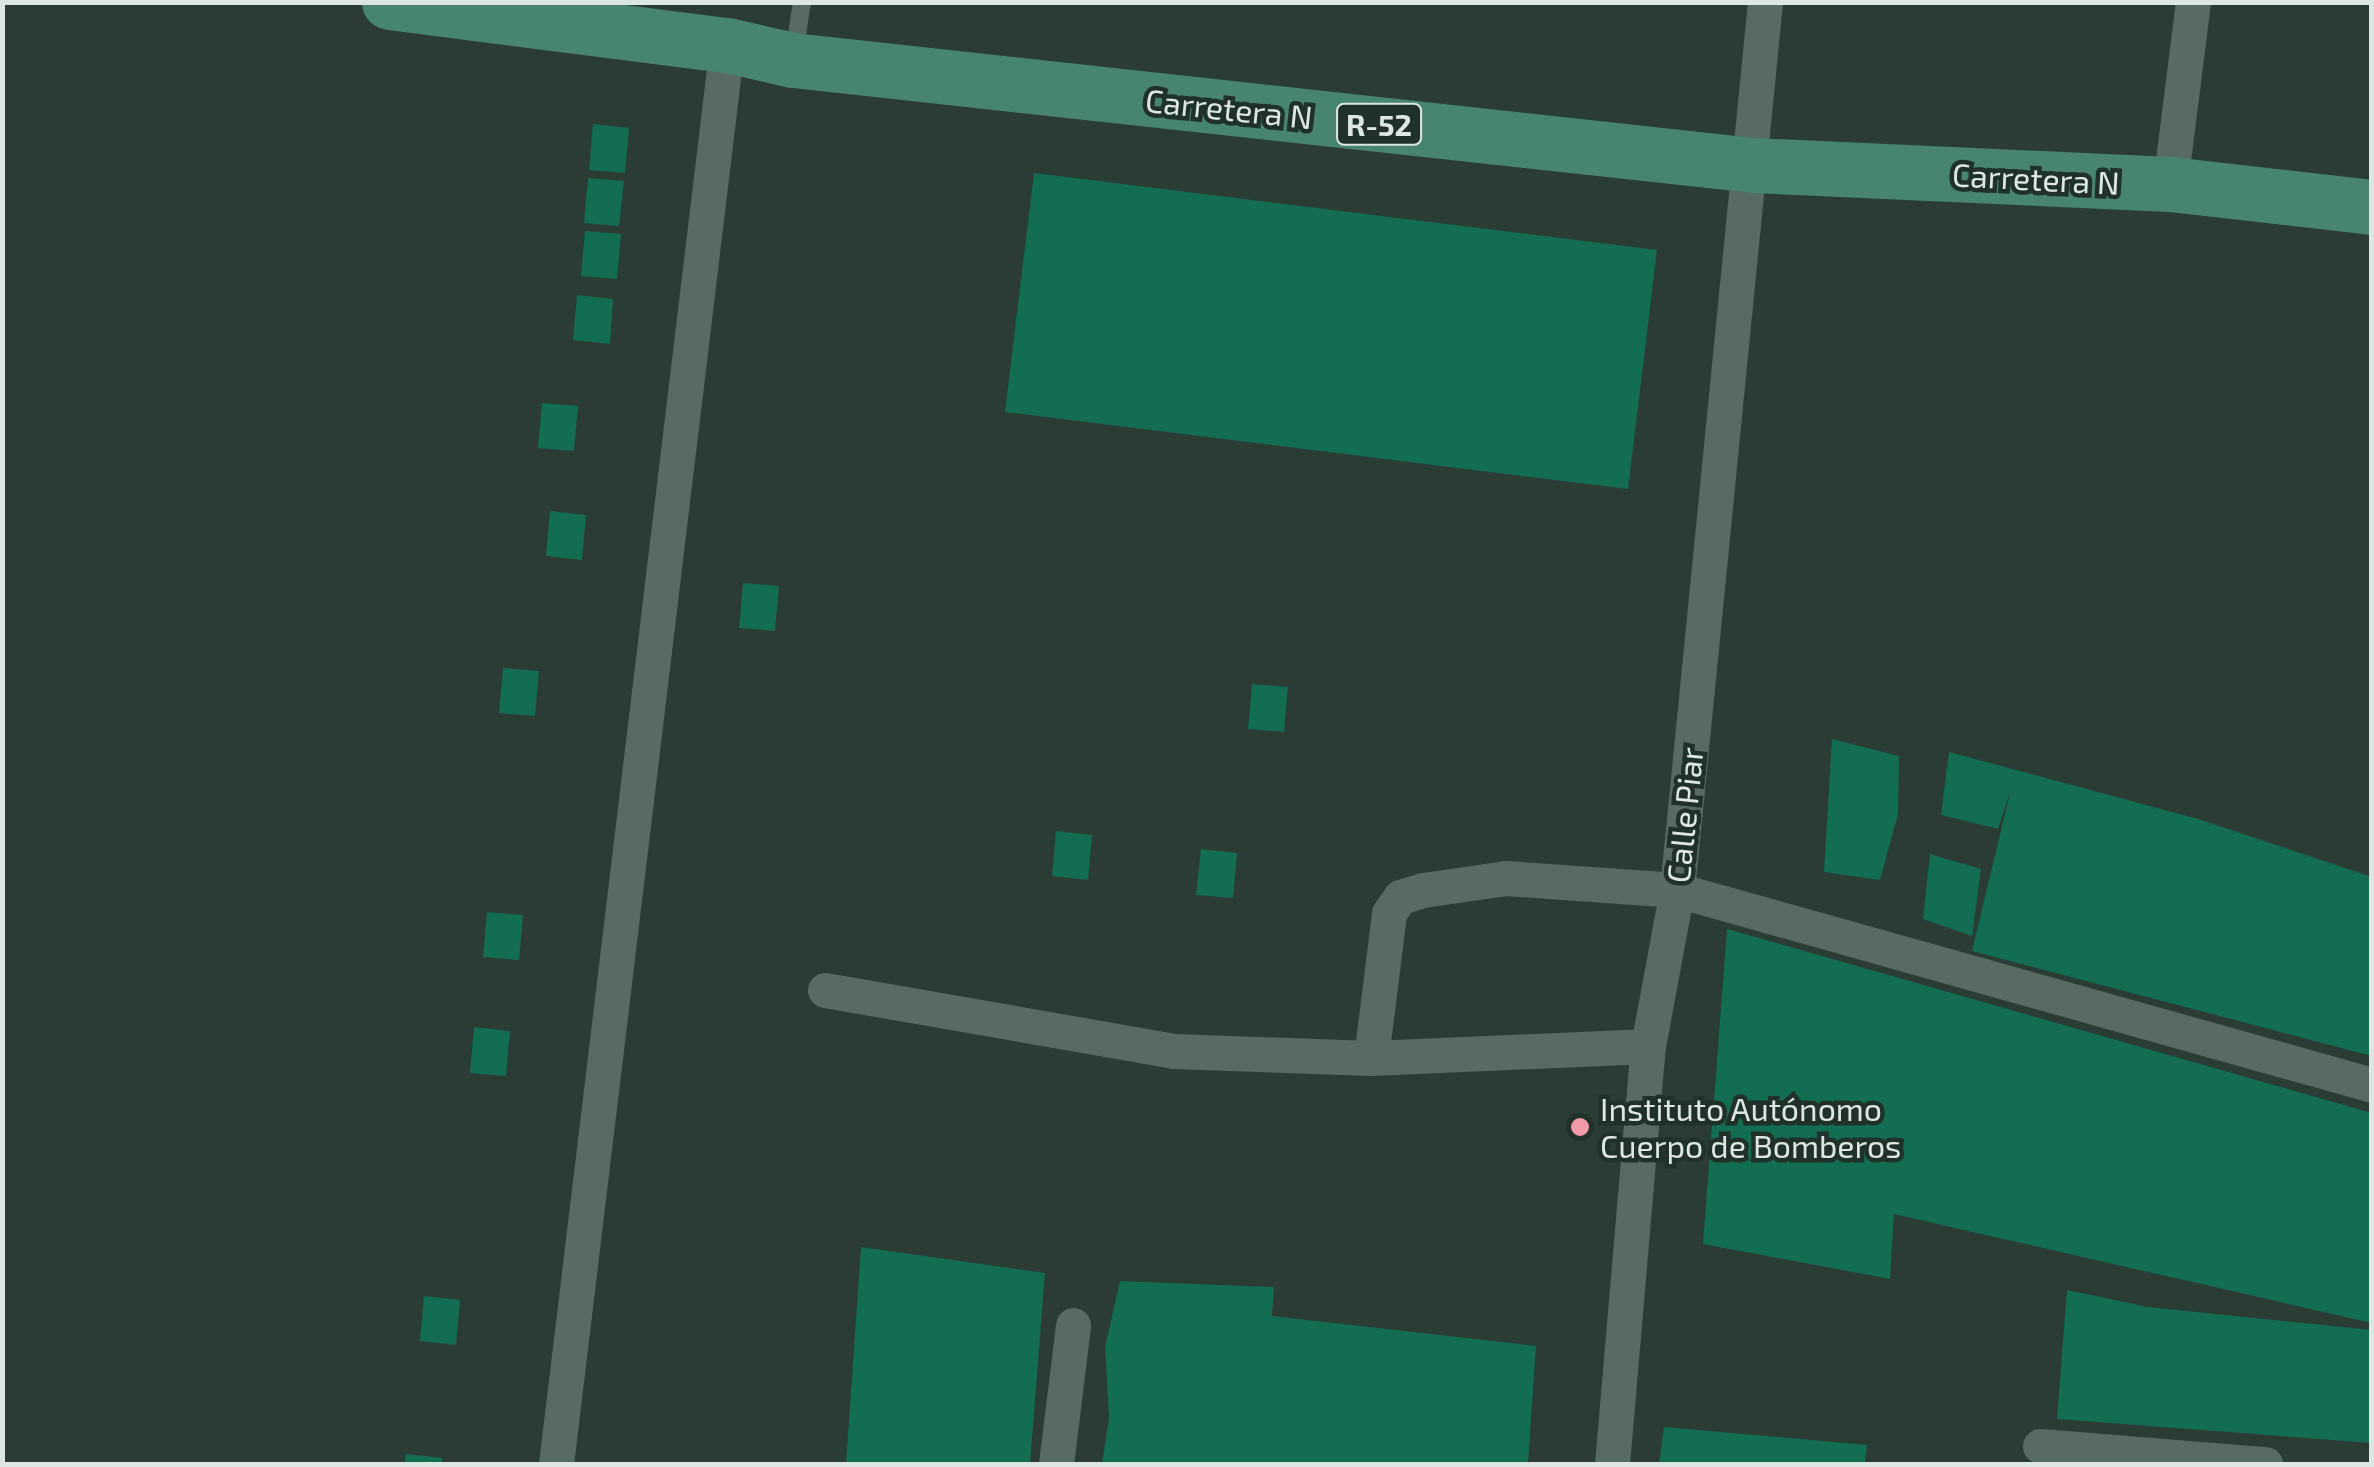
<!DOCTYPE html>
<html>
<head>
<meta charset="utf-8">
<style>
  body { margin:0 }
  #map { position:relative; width:2374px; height:1467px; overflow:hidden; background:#2a3c34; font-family:"Exo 2",sans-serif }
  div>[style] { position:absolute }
  .building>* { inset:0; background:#126d53 }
  .service>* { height:18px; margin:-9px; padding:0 9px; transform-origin:9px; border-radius:9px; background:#586b63 }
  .minor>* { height:35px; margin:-17.5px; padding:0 17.5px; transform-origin:17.5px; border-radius:17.5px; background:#586b63 }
  .primary>* { height:55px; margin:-27.5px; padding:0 27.5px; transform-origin:27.5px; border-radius:27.5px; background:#47856f }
  .dots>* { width:28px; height:28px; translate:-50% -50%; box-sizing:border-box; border:5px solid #20312a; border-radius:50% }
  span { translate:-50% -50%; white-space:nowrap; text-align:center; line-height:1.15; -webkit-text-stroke:9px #20312a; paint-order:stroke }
  .shield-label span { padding:2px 8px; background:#20312a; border:2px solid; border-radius:8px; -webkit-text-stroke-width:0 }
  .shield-label { font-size:30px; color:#dce7e2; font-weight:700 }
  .street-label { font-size:32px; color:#dce7e2 }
  .poi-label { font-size:32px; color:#dce7e2 }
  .left { translate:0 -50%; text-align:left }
  .frame { position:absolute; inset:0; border:5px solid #dce7e2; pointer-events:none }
</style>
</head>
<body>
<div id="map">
  <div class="building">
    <i style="clip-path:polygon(593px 124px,629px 128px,625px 173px,589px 170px)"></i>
    <i style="clip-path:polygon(1034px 173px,1657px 250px,1628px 489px,1005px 412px)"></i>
    <i style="clip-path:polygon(588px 178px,624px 181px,619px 226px,584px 223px)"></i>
    <i style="clip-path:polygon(585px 231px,621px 234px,617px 279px,581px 276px)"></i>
    <i style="clip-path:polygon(577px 295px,613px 299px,610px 344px,573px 340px)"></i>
    <i style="clip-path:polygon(542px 403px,578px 406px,574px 451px,538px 448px)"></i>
    <i style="clip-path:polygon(550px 511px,586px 515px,582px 560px,546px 556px)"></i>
    <i style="clip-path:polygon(743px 583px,779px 586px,775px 631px,739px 628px)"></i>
    <i style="clip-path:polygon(503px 668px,539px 671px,535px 716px,499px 713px)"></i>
    <i style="clip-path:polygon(1252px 684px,1288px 687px,1284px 732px,1248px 729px)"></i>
    <i style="clip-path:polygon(1832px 739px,1899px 756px,1898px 814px,1880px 880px,1824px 872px)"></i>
    <i style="clip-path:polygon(1949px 752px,2198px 819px,2372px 877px,2372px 1056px,1972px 951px,2011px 789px,1998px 829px,1941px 815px)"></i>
    <i style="clip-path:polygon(1056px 831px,1092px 835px,1088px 880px,1052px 876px)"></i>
    <i style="clip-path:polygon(1201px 849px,1237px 853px,1233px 898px,1196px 895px)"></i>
    <i style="clip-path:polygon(1930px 854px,1981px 869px,1972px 936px,1923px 919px)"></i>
    <i style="clip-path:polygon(487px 912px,523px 915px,519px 960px,483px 957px)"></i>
    <i style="clip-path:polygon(1727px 929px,2372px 1113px,2372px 1323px,1894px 1214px,1890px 1279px,1703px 1244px)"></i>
    <i style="clip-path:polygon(474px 1027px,510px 1031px,506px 1076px,470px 1073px)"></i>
    <i style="clip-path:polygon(861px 1247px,1045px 1273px,1030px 1464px,846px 1464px)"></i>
    <i style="clip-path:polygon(1120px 1281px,1274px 1287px,1272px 1316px,1536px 1346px,1528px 1464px,1102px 1464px,1109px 1418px,1105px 1347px)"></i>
    <i style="clip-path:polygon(2067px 1290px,2148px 1307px,2372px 1330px,2372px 1443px,2057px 1419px)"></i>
    <i style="clip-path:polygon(424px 1296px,460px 1300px,456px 1345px,420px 1341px)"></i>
    <i style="clip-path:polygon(1664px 1427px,1867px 1445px,1865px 1464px,1659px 1464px)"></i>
    <i style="clip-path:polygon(406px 1454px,442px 1458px,442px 1464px,405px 1464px)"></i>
  </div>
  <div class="service">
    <i style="left:794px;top:54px;width:53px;rotate:-81.3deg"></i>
  </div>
  <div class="minor">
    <i style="left:2170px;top:184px;width:183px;rotate:-82.8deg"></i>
    <i style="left:825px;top:990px;width:353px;rotate:9.9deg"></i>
    <i style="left:1173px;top:1051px;width:198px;rotate:2deg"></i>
    <i style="left:1648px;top:1046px;width:277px;rotate:177.5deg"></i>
    <i style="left:1371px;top:1058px;width:146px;rotate:-82.9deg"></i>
    <i style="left:1389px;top:913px;width:19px;rotate:-55deg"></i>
    <i style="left:1400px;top:897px;width:24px;rotate:-17deg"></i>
    <i style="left:1423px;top:890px;width:84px;rotate:-8.2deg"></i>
    <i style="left:1506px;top:878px;width:171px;rotate:4deg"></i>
    <i style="left:1677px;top:890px;width:722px;rotate:15.67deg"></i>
    <i style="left:2040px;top:1446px;width:226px;rotate:4.6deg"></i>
    <i style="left:556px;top:1464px;width:1429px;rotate:-83.13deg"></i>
    <i style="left:1056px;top:1464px;width:140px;rotate:-83deg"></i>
    <i style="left:1612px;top:1464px;width:420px;rotate:-85.1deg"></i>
    <i style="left:1648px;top:1046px;width:159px;rotate:-79.5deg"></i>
    <i style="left:1677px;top:890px;width:892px;rotate:-84.34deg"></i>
  </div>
  <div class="primary">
    <i style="left:389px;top:2px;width:341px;rotate:7.3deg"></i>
    <i style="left:727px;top:45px;width:68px;rotate:12.8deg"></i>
    <i style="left:793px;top:60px;width:966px;rotate:6.24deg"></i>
    <i style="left:1753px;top:165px;width:417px;rotate:2.6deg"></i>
    <i style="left:2170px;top:184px;width:203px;rotate:6.5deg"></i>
  </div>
  <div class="dots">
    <i style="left:1580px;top:1127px;background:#f39aa9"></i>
  </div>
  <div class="shield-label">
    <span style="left:1379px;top:124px">R-52</span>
  </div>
  <div class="street-label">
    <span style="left:1229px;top:108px;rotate:6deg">Carretera N</span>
    <span style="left:2036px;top:178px;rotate:3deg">Carretera N</span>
    <span style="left:1684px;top:815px;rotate:-84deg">Calle Piar</span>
  </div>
  <div class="poi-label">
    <span class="left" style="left:1600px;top:1127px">Instituto Autónomo<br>Cuerpo de Bomberos</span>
  </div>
  <div class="frame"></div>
</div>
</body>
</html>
